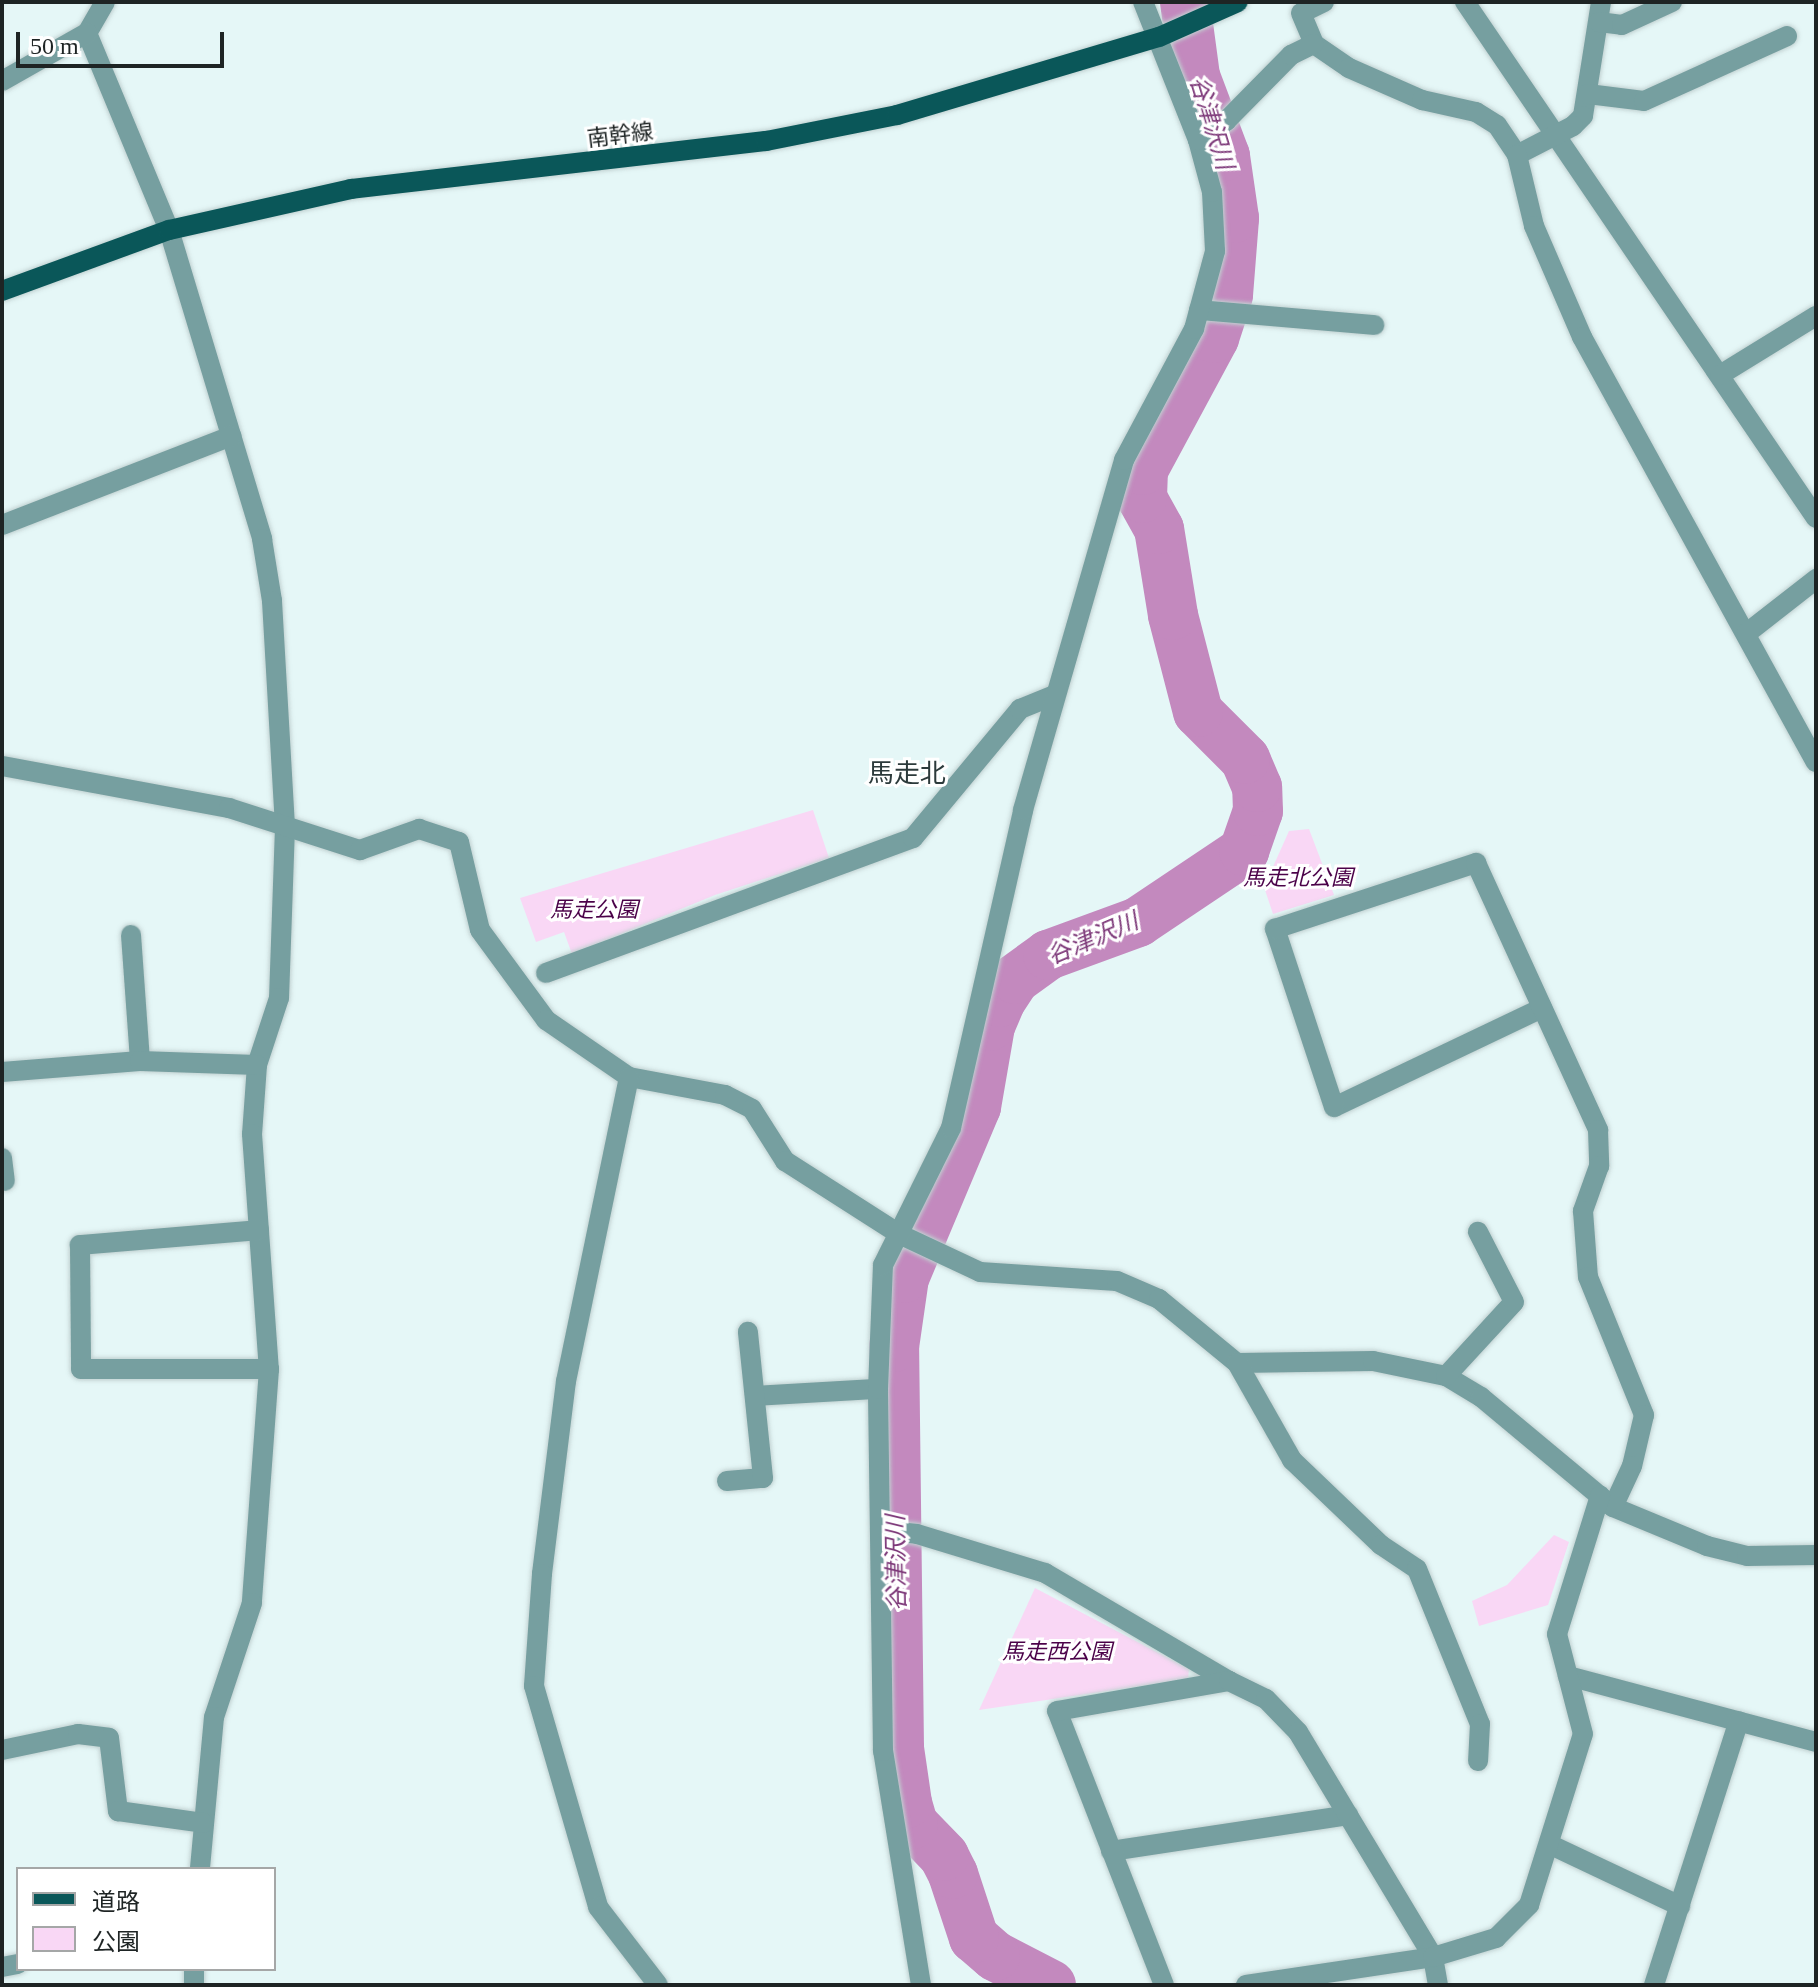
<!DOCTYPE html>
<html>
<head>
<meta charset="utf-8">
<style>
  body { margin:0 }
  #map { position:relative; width:1818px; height:1987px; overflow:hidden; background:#e5f7f7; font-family:"Times New Roman","Noto Sans JP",serif }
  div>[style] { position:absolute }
  .green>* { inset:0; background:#f9d7f5 }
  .river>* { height:50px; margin:-25px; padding:0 25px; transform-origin:25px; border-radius:25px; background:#c389be }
  .roads { filter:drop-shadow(0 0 2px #c1d1d1) drop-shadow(0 0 2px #c1d1d1) }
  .minor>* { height:20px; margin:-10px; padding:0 10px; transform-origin:10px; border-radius:10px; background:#769fa0 }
  .major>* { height:20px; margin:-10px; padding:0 10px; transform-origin:10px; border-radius:10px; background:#0a5759 }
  span { translate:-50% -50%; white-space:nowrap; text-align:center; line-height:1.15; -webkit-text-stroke:6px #fff; paint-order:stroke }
  .street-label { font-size:22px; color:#1e2424 }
  .park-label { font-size:22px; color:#4b0249; font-style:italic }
  .water-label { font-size:24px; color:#7c3778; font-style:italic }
  .quarter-label { font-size:26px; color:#2c3a3b }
  .frame { position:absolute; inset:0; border:4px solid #1e2424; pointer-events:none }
  .legend { position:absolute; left:16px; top:1867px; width:260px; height:104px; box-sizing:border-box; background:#fff; border:2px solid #a5a7a7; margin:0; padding:10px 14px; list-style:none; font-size:24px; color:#1e2424 }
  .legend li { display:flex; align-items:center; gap:16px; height:40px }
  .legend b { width:40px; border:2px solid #a5a7a7 }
  .scale { position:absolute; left:16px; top:32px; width:208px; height:36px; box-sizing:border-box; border:4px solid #1e2424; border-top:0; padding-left:10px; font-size:24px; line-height:28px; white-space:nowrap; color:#1e2424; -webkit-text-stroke:6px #fff; paint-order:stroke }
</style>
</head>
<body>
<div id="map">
  <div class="green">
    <i style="clip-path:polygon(813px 810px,829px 858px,715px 895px,572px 954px,564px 932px,536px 942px,520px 898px)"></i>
    <i style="clip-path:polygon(1309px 829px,1334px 895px,1273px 914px,1264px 887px,1289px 831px)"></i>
    <i style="clip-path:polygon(1554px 1535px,1569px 1542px,1548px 1605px,1479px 1626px,1472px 1601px,1507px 1585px)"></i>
    <i style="clip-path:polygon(1035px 1588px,1189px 1669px,1188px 1679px,979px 1710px)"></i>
  </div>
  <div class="river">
    <i style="left:1051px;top:1985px;width:63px;rotate:-152.6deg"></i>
    <i style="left:995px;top:1956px;width:28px;rotate:-139deg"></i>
    <i style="left:974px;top:1938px;width:67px;rotate:-108.2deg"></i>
    <i style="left:953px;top:1874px;width:20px;rotate:-117deg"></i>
    <i style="left:944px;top:1856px;width:45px;rotate:-134.1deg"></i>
    <i style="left:913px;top:1824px;width:22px;rotate:-106deg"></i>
    <i style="left:907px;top:1803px;width:56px;rotate:-98.3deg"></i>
    <i style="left:899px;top:1748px;width:401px;rotate:-90.7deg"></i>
    <i style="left:894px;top:1347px;width:70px;rotate:-81.8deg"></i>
    <i style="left:904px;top:1278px;width:186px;rotate:-67.2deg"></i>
    <i style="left:976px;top:1107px;width:82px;rotate:-80.2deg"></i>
    <i style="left:990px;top:1026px;width:26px;rotate:-67deg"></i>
    <i style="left:1000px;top:1002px;width:27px;rotate:-57deg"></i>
    <i style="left:1015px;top:979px;width:41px;rotate:-36deg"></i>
    <i style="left:1048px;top:955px;width:96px;rotate:-20.1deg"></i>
    <i style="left:1138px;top:922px;width:128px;rotate:-33.8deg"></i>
    <i style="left:1244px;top:851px;width:42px;rotate:-70.7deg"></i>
    <i style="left:1258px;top:811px;width:24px;rotate:-92deg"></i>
    <i style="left:1257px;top:787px;width:30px;rotate:-113deg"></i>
    <i style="left:1245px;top:759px;width:66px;rotate:-135deg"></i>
    <i style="left:1198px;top:712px;width:100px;rotate:-104.5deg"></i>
    <i style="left:1173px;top:615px;width:87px;rotate:-99.2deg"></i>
    <i style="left:1159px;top:529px;width:35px;rotate:-119deg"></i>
    <i style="left:1142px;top:498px;width:28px;rotate:-88deg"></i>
    <i style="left:1143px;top:470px;width:150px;rotate:-61.7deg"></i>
    <i style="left:1214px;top:338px;width:45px;rotate:-72deg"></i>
    <i style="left:1228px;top:295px;width:77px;rotate:-85.5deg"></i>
    <i style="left:1234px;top:218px;width:63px;rotate:-98.3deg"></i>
    <i style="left:1225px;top:156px;width:85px;rotate:-110.6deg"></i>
    <i style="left:1195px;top:76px;width:75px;rotate:-97.7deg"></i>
  </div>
  <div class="roads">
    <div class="minor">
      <i style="left:105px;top:2px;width:36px;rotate:120deg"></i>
      <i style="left:87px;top:33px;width:213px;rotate:67.4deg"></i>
      <i style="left:169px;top:230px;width:323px;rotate:73.2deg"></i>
      <i style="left:262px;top:539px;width:63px;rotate:80.8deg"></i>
      <i style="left:272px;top:601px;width:226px;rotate:86.7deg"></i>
      <i style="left:285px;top:827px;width:171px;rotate:92deg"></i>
      <i style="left:279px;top:998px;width:71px;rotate:108.2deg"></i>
      <i style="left:257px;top:1065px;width:69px;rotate:94.1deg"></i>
      <i style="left:252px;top:1134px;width:236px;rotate:85.9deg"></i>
      <i style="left:269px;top:1369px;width:235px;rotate:94.2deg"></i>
      <i style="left:252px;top:1603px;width:120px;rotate:108.4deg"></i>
      <i style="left:214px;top:1717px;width:153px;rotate:95.3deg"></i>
      <i style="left:1324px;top:2px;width:25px;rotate:154deg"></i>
      <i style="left:1301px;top:13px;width:34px;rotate:67deg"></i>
      <i style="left:1314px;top:44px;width:42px;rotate:34.4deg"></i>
      <i style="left:1349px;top:68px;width:80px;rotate:23.7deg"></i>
      <i style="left:1422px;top:100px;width:55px;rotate:12.5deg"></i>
      <i style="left:1476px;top:112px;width:25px;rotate:32deg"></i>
      <i style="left:1497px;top:125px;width:36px;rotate:56deg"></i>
      <i style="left:1465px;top:2px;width:624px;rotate:55.78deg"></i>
      <i style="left:1601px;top:2px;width:115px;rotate:99deg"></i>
      <i style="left:1583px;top:116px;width:14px;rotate:135deg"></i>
      <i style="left:1573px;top:126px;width:63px;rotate:152.6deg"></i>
      <i style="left:1517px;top:155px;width:73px;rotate:76.5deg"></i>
      <i style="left:1534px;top:226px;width:121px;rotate:66.6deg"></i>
      <i style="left:1582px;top:337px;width:485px;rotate:61.2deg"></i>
      <i style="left:1599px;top:22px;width:23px;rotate:7deg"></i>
      <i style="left:1622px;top:25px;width:55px;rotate:-24.7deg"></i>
      <i style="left:2px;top:81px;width:98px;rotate:-29.5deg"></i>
      <i style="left:1588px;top:94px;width:56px;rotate:7.1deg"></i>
      <i style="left:1644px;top:101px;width:157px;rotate:-24.4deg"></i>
      <i style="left:1198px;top:140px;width:34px;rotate:-34deg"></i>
      <i style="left:1226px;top:121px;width:93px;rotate:-45.4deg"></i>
      <i style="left:1291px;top:55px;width:25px;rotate:-26deg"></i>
      <i style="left:1199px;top:310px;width:176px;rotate:4.9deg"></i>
      <i style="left:1720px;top:375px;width:113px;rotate:-31.6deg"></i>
      <i style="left:2px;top:525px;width:246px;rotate:-21.2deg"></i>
      <i style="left:1747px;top:633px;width:88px;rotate:-38deg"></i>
      <i style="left:2px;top:766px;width:231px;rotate:10.5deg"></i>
      <i style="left:229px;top:808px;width:138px;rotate:17.8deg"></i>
      <i style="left:360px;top:850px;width:63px;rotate:-19.6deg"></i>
      <i style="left:419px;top:829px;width:42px;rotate:18deg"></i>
      <i style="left:459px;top:842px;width:90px;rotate:76.6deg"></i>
      <i style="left:480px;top:930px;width:112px;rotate:53.7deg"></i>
      <i style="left:546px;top:1020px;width:101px;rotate:34.5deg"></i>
      <i style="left:629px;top:1077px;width:98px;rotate:10.6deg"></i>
      <i style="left:725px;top:1095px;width:30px;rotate:27deg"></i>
      <i style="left:752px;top:1109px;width:62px;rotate:57.6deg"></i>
      <i style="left:785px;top:1161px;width:135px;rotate:32.6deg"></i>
      <i style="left:899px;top:1234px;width:89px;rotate:25.1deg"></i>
      <i style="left:980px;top:1272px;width:137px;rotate:3.8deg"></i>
      <i style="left:1117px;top:1281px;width:46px;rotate:23.2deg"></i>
      <i style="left:1159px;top:1299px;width:101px;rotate:39.4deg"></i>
      <i style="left:1237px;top:1363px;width:136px;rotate:-0.8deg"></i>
      <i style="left:1373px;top:1361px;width:75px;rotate:11.6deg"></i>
      <i style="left:1446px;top:1376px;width:41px;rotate:31deg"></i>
      <i style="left:1481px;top:1397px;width:172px;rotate:39.8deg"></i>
      <i style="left:1613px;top:1507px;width:102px;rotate:22.5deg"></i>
      <i style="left:1707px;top:1546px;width:41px;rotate:14deg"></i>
      <i style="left:1747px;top:1556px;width:69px;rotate:-0.8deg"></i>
      <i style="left:131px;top:935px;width:126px;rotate:85.9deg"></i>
      <i style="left:546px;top:973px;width:391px;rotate:-20.2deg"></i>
      <i style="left:913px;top:838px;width:168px;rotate:-50.3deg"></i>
      <i style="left:1020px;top:709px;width:37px;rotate:-22deg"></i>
      <i style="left:1542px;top:1008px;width:230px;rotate:154.5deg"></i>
      <i style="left:1334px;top:1107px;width:188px;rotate:-108.3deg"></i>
      <i style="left:1275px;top:929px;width:212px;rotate:-18.2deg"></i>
      <i style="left:1476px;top:863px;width:294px;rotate:65.4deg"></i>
      <i style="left:1598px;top:1130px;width:36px;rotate:88deg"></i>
      <i style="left:1599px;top:1166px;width:48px;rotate:109.6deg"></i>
      <i style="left:1583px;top:1211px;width:66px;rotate:85.7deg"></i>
      <i style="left:1588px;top:1277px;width:149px;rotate:67.9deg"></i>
      <i style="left:1644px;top:1415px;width:52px;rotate:103.2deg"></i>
      <i style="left:1632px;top:1466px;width:45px;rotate:114.9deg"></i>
      <i style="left:2px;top:1072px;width:138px;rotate:-4.6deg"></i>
      <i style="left:140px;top:1061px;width:117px;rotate:2deg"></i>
      <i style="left:629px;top:1077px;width:310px;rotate:101.7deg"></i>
      <i style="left:566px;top:1381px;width:194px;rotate:97.1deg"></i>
      <i style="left:542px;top:1574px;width:112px;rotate:94.1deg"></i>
      <i style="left:534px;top:1686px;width:230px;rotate:73.8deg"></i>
      <i style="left:598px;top:1907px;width:98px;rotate:52.4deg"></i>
      <i style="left:2px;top:1158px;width:23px;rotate:83deg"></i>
      <i style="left:259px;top:1230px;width:180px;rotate:175.2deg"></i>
      <i style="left:80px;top:1245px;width:124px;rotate:89.5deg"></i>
      <i style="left:81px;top:1369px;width:188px"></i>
      <i style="left:1237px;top:1363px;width:112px;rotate:60.4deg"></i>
      <i style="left:1292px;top:1460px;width:123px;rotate:43.7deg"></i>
      <i style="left:1381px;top:1545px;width:43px;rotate:33.7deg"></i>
      <i style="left:1417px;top:1569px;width:167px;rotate:67.9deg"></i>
      <i style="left:1480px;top:1724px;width:37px;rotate:93deg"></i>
      <i style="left:1446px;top:1376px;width:100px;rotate:-47.4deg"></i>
      <i style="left:1514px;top:1302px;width:79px;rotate:-117.2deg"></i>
      <i style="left:755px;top:1396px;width:123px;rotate:-3.3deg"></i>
      <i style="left:727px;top:1481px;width:36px;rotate:-5deg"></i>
      <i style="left:763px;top:1478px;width:147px;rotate:-95.9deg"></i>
      <i style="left:880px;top:1530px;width:37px;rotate:6deg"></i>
      <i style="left:917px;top:1534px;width:134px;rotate:16.9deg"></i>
      <i style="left:1045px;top:1573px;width:213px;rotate:30.4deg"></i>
      <i style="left:1568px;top:1676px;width:257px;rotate:14.9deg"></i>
      <i style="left:2px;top:1750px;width:78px;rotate:-11.9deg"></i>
      <i style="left:78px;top:1734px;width:31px;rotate:7deg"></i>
      <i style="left:109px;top:1738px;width:74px;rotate:83deg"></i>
      <i style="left:118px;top:1811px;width:86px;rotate:8deg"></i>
      <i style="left:1551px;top:1845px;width:143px;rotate:25.3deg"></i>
      <i style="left:1111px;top:1851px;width:240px;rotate:-8.6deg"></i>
      <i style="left:2px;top:1967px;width:16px;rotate:-11deg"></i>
      <i style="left:194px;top:1969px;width:16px;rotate:90deg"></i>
      <i style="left:921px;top:1985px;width:237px;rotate:-99.2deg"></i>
      <i style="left:883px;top:1751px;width:362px;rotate:-90.8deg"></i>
      <i style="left:878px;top:1389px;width:124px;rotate:-87.7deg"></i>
      <i style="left:883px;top:1265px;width:153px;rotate:-63.6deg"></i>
      <i style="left:951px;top:1128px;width:326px;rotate:-77.2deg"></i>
      <i style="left:1023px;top:810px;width:364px;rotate:-73.9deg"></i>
      <i style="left:1124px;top:460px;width:149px;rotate:-61.9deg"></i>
      <i style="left:1194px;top:329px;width:81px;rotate:-74.9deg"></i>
      <i style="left:1215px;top:251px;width:59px;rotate:-92.9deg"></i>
      <i style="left:1212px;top:192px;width:54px;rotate:-105.1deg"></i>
      <i style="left:1198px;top:140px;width:149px;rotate:-111.7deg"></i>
      <i style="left:1164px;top:1985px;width:294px;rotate:-111.3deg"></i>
      <i style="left:1057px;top:1711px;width:175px;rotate:-9.9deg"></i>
      <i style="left:1229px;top:1681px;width:41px;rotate:25.9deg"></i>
      <i style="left:1266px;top:1699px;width:46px;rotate:45.9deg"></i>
      <i style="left:1298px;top:1732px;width:262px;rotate:59deg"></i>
      <i style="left:1433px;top:1957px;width:28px;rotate:80deg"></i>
      <i style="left:1246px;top:1985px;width:189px;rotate:-8.5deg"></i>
      <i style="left:1433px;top:1957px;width:66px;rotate:-16.8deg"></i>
      <i style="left:1496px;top:1938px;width:47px;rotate:-45deg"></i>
      <i style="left:1529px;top:1905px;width:179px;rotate:-72.5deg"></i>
      <i style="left:1583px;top:1734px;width:103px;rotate:-104.6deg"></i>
      <i style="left:1557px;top:1634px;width:145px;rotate:-72.7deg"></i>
      <i style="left:1654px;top:1985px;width:277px;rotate:-72.2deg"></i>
    </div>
    <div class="major">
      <i style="left:2px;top:291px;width:178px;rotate:-20.1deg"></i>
      <i style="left:169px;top:230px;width:187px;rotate:-12.7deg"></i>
      <i style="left:351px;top:189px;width:418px;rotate:-6.6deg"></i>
      <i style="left:766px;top:141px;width:134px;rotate:-11.2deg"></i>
      <i style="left:897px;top:115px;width:273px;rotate:-16.6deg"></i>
      <i style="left:1159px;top:37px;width:86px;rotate:-23.9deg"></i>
    </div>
  </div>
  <div class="street-label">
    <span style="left:620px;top:135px;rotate:-7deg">南幹線</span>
  </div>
  <div class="park-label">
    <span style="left:1298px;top:878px">馬走北公園</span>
    <span style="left:594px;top:910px">馬走公園</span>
    <span style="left:1057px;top:1652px">馬走西公園</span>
  </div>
  <div class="water-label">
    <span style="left:1211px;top:123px;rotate:73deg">谷津沢川</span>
    <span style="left:1093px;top:939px;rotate:-23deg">谷津沢川</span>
    <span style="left:897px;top:1563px;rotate:-91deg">谷津沢川</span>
  </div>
  <div class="quarter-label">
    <span style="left:907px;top:774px">馬走北</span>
  </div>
  <div class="frame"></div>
  <ul class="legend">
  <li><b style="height:10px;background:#0a5759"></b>道路</li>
  <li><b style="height:22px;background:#f9d7f5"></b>公園</li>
  </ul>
  <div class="scale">50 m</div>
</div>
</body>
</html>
